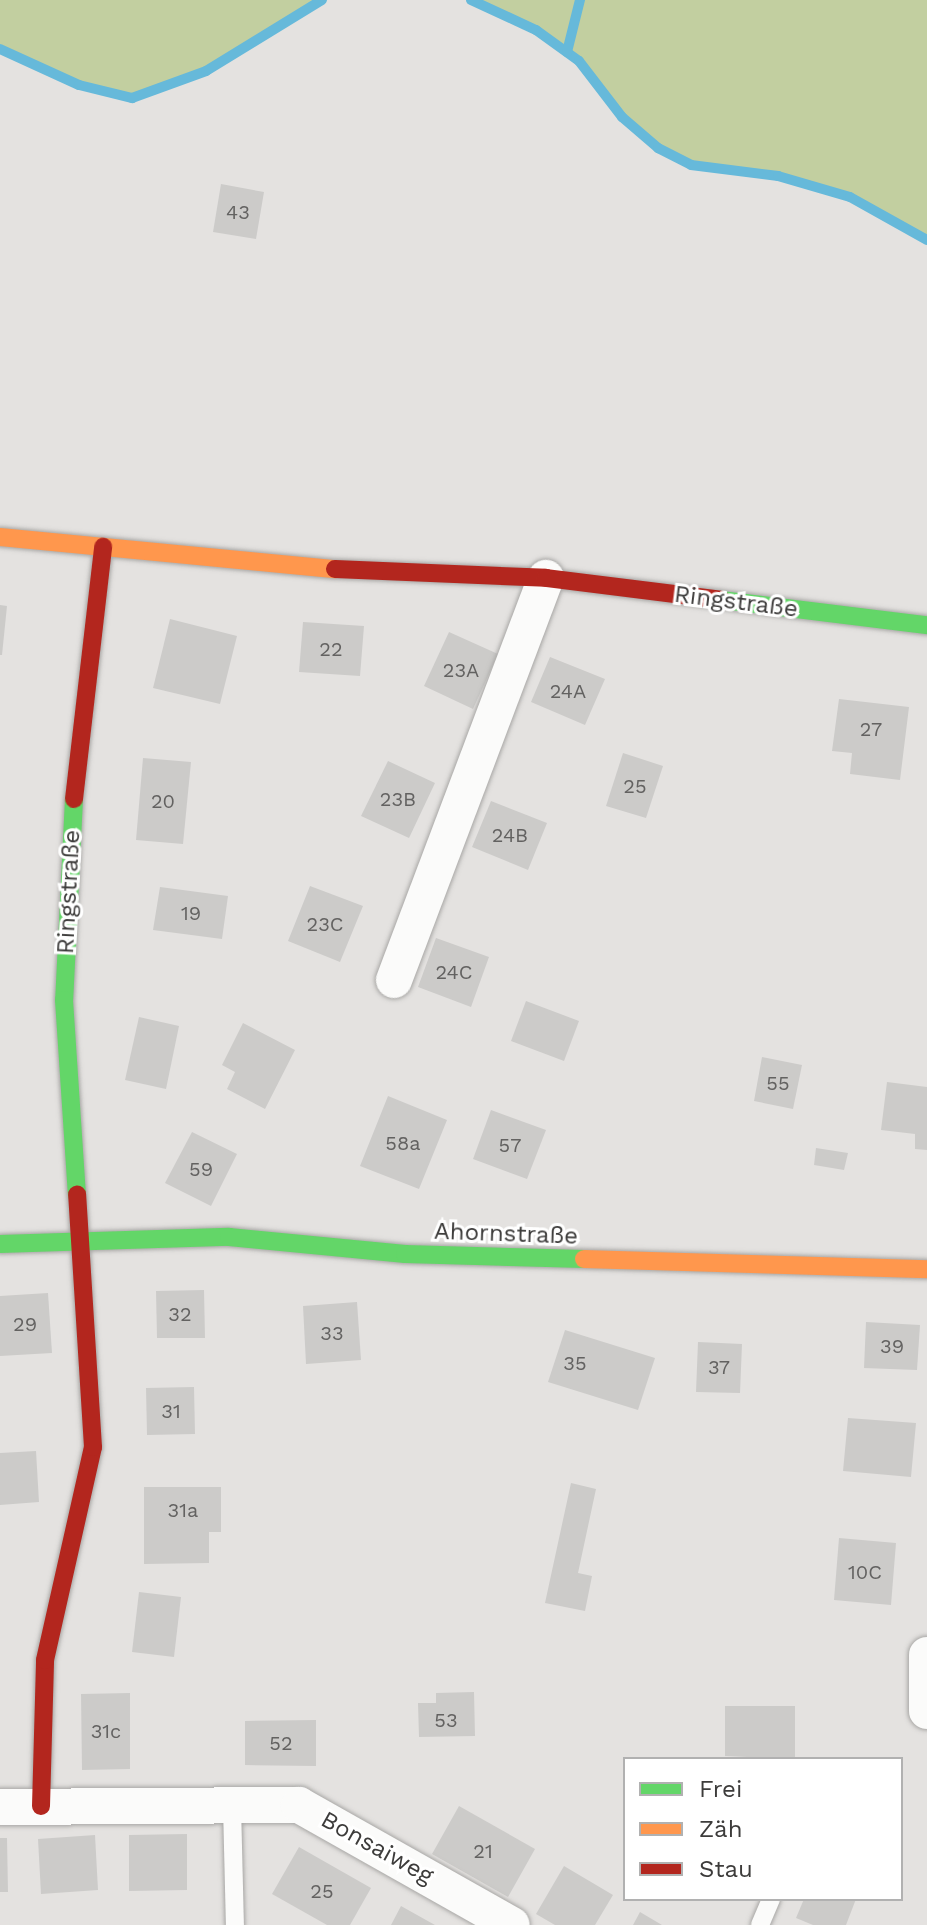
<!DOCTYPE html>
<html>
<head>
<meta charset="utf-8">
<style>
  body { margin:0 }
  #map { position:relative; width:927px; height:1925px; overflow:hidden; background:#e4e2e0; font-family:"Work Sans",sans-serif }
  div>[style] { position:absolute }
  .green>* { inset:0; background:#c2cfa0 }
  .stream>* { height:10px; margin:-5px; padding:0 5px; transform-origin:5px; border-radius:5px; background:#66b9da }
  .building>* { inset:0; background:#cccbc9 }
  .roads { filter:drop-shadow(0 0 2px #a8a7a5) drop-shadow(0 0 2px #a8a7a5) }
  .lane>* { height:18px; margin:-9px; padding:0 9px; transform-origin:9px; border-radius:9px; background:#fbfbfa }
  .street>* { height:36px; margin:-18px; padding:0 18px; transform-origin:18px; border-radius:18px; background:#fbfbfa }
  .fast>* { height:18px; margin:-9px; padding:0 9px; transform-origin:9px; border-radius:9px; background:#63d668 }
  .slow>* { height:18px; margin:-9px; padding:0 9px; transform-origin:9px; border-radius:9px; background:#ff974d }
  .jam>* { height:18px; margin:-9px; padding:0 9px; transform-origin:9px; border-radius:9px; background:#b3261e }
  span { translate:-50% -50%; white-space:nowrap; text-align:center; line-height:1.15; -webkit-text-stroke:6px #fff; paint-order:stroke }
  .number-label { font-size:20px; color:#636261 }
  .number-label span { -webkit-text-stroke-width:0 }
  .street-label { font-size:24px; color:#3d3c3b }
  .legend { position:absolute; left:623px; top:1757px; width:280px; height:144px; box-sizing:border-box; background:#fff; border:2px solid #b1b1b1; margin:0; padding:10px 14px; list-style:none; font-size:24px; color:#3d3c3b }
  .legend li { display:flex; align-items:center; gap:16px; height:40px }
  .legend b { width:40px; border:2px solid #b1b1b1 }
</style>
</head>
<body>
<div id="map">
  <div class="green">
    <i style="clip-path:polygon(0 0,322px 0,206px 71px,132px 98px,79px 85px,0 49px)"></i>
    <i style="clip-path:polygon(471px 0,927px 0,927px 240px,850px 197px,778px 176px,691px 165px,658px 148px,622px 117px,579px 61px,536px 30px)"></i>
  </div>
  <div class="stream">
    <i style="left:471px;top:0;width:72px;rotate:24.8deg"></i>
    <i style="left:536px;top:30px;width:53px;rotate:35.8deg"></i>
    <i style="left:579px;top:61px;width:71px;rotate:52.5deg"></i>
    <i style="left:622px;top:117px;width:48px;rotate:40.7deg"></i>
    <i style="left:658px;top:148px;width:37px;rotate:27deg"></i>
    <i style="left:691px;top:165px;width:88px;rotate:7.2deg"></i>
    <i style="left:778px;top:176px;width:75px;rotate:16.3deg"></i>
    <i style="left:850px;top:197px;width:88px;rotate:29.2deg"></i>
    <i style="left:0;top:49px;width:87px;rotate:24.5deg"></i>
    <i style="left:79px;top:85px;width:55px;rotate:13.8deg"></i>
    <i style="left:132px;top:98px;width:79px;rotate:-20deg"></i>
    <i style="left:206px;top:71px;width:136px;rotate:-31.5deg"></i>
    <i style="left:567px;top:52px;width:54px;rotate:-76deg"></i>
  </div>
  <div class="building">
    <i style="clip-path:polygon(221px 184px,264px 192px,256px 239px,213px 232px)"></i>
    <i style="clip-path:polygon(0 605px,7px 606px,2px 655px,0 655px)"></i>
    <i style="clip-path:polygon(170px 619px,237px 636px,220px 704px,153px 688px)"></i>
    <i style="clip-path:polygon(303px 622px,364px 626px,360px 676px,299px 672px)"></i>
    <i style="clip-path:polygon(449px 632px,498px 654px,473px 709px,424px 686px)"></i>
    <i style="clip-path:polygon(550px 657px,605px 679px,585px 725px,531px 702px)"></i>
    <i style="clip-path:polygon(839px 699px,909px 707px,900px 780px,850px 774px,852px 753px,832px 751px)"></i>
    <i style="clip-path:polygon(623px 753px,663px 766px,646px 818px,606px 806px)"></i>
    <i style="clip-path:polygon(143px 758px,191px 762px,183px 844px,136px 840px)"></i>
    <i style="clip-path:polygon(388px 761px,435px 783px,409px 838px,361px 816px)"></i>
    <i style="clip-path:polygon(491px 801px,547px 823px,528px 870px,472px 847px)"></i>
    <i style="clip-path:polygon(310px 886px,363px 906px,340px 962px,288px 941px)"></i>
    <i style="clip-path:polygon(160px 887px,228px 896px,222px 939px,153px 930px)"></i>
    <i style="clip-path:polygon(436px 938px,489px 957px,471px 1007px,418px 987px)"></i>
    <i style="clip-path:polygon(526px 1001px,579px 1021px,564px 1061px,511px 1041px)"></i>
    <i style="clip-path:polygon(139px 1017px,179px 1026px,166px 1089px,125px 1080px)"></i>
    <i style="clip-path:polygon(243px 1023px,295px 1050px,265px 1109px,227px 1089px,235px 1072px,222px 1065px)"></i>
    <i style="clip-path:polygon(762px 1057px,802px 1065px,793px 1109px,754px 1101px)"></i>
    <i style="clip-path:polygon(887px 1082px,927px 1087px,927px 1150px,915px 1149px,915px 1134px,881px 1130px)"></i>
    <i style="clip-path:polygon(388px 1096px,447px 1120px,419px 1189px,360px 1166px)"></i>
    <i style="clip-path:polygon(491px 1110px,546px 1130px,527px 1179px,473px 1159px)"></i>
    <i style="clip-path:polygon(192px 1132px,237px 1154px,211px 1206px,165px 1183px)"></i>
    <i style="clip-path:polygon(816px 1148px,848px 1153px,844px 1170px,814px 1165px)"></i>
    <i style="clip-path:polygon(204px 1290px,205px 1338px,157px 1338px,156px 1291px)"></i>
    <i style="clip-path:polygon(48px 1293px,52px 1353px,0 1356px,0 1296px)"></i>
    <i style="clip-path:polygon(357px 1302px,361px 1360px,306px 1364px,303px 1306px)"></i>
    <i style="clip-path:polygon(866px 1322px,920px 1325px,917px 1370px,864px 1368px)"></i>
    <i style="clip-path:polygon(565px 1330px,655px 1358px,638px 1410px,548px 1382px)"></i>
    <i style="clip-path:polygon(698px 1342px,742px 1344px,740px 1393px,696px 1392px)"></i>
    <i style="clip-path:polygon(194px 1387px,195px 1434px,147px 1435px,146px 1388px)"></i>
    <i style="clip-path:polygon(848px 1418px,916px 1423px,911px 1477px,843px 1471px)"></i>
    <i style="clip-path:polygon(36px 1451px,39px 1502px,0 1505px,0 1453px)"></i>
    <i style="clip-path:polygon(571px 1483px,596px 1489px,578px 1573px,592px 1576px,585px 1611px,545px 1603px)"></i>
    <i style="clip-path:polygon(144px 1487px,221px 1487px,221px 1532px,209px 1532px,209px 1563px,144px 1564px)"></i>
    <i style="clip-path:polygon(839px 1538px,896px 1543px,891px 1605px,834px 1600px)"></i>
    <i style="clip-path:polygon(139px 1592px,181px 1597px,174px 1657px,132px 1652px)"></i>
    <i style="clip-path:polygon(474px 1692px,475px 1736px,419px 1737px,418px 1703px,436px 1703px,436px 1693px)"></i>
    <i style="clip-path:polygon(130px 1693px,130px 1769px,82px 1770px,81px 1694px)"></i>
    <i style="clip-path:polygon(725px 1706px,795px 1706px,795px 1759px,725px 1756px)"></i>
    <i style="clip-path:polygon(316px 1720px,316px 1766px,245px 1765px,245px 1721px)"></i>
    <i style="clip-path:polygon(459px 1806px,535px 1849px,508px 1897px,432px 1854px)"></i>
    <i style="clip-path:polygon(187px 1834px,187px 1890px,129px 1891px,129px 1835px)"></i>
    <i style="clip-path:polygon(95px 1835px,98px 1890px,41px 1894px,38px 1839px)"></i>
    <i style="clip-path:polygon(0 1838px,7px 1838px,8px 1892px,0 1892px)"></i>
    <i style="clip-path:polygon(299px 1847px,371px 1888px,350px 1925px,327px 1925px,272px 1894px)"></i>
    <i style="clip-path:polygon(564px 1866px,613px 1895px,595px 1925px,555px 1925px,536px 1914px)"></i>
    <i style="clip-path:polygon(804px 1899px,856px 1899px,846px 1925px,813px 1925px,796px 1918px)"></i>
    <i style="clip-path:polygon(401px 1906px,426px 1920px,435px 1925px,391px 1925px)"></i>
    <i style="clip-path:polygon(640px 1912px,662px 1925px,633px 1925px)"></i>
  </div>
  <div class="roads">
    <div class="lane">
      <i style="left:232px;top:1806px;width:119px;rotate:88.6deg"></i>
      <i style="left:760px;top:1925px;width:28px;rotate:-67deg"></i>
    </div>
    <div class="street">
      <i style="left:394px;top:980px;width:430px;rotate:-69.3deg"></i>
      <i style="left:927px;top:1655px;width:56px;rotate:90deg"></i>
      <i style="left:0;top:1807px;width:299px;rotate:-0.4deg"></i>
      <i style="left:299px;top:1805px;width:244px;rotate:29.4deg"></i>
    </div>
    <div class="fast">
      <i style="left:722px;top:600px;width:207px;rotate:7deg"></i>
      <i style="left:74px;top:799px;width:201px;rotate:92.8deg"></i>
      <i style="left:64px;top:1000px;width:195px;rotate:86.2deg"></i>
      <i style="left:0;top:1244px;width:229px;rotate:-1.8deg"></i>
      <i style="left:229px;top:1237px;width:177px;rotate:5.5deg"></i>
      <i style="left:405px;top:1254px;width:179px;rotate:1.6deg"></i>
    </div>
    <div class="slow">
      <i style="left:0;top:537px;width:337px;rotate:5.5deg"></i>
      <i style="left:584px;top:1259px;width:343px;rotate:1.7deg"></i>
    </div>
    <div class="jam">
      <i style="left:335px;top:569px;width:211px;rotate:2.4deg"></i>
      <i style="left:546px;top:578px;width:177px;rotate:7.1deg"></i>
      <i style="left:74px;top:799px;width:254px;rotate:-83.4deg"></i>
      <i style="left:41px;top:1806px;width:146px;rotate:-88.4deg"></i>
      <i style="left:45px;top:1660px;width:218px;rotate:-77.3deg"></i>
      <i style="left:93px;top:1447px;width:253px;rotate:-93.6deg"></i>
    </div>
  </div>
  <div class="number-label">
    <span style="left:238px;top:212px">43</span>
    <span style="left:331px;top:649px">22</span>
    <span style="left:461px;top:670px">23A</span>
    <span style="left:568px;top:691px">24A</span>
    <span style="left:871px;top:729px">27</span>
    <span style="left:635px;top:786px">25</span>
    <span style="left:398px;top:799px">23B</span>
    <span style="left:163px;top:801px">20</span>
    <span style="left:510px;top:835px">24B</span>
    <span style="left:191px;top:913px">19</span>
    <span style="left:325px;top:924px">23C</span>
    <span style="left:454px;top:972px">24C</span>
    <span style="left:778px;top:1083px">55</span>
    <span style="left:403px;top:1143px">58a</span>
    <span style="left:510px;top:1145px">57</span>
    <span style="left:201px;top:1169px">59</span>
    <span style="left:180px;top:1314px">32</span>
    <span style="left:25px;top:1324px">29</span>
    <span style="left:332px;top:1333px">33</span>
    <span style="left:892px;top:1346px">39</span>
    <span style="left:575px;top:1363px">35</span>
    <span style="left:719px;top:1367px">37</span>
    <span style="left:171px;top:1411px">31</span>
    <span style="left:183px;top:1510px">31a</span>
    <span style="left:865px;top:1572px">10C</span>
    <span style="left:446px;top:1720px">53</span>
    <span style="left:106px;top:1731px">31c</span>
    <span style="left:281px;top:1743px">52</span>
    <span style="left:483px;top:1851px">21</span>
    <span style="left:322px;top:1891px">25</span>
  </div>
  <div class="street-label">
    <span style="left:736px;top:602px;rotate:7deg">Ringstraße</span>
    <span style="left:69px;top:892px;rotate:-87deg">Ringstraße</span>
    <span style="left:506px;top:1234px;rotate:2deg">Ahornstraße</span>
    <span style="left:377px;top:1848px;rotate:29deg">Bonsaiweg</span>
  </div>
  <ul class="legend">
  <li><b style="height:10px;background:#63d668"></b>Frei</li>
  <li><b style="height:10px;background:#ff974d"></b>Zäh</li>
  <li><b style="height:10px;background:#b3261e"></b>Stau</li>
  </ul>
</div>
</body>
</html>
